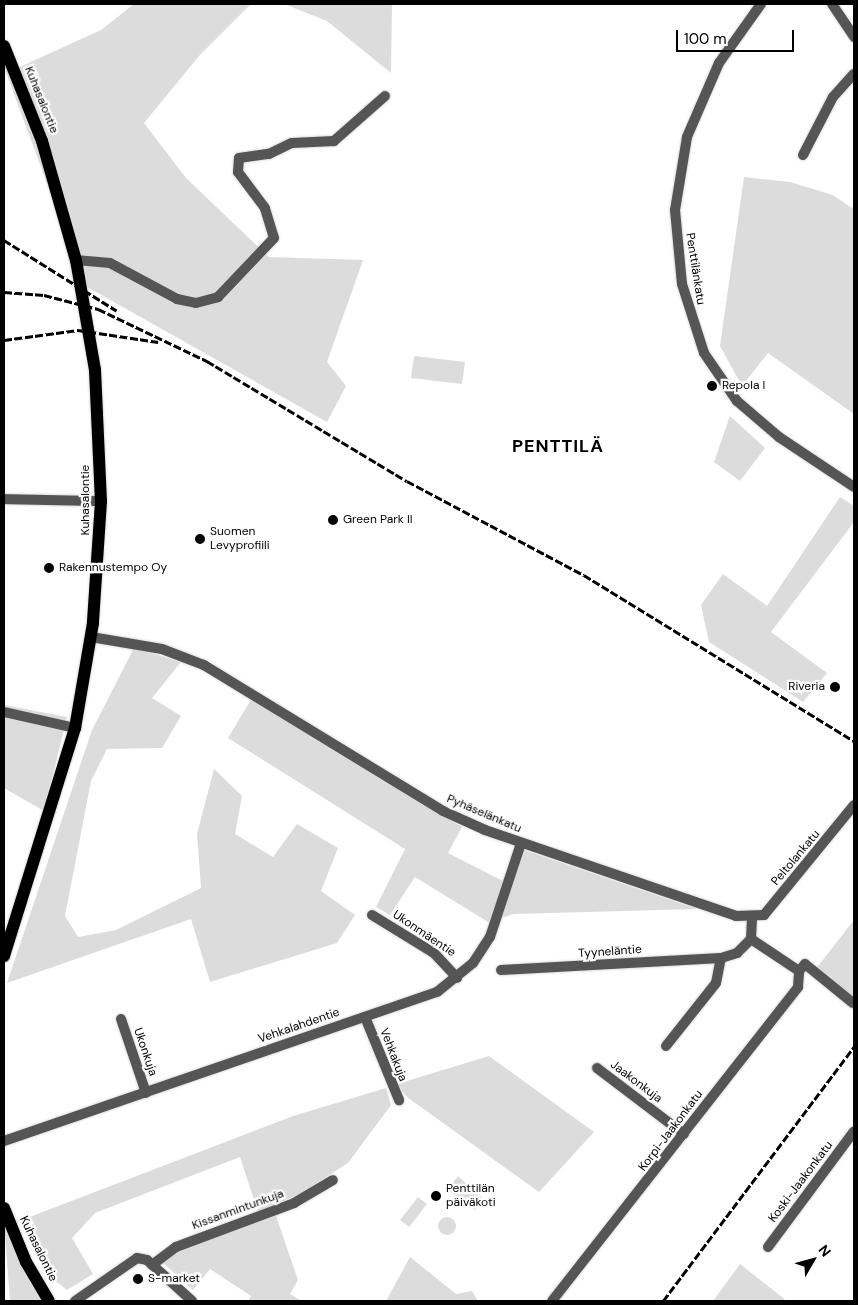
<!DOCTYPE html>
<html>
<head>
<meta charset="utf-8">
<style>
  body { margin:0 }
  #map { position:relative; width:858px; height:1305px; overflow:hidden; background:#fff; font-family:"DM Sans",sans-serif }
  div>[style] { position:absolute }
  .green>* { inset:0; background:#dcdcdc }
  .round { border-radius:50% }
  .roads { filter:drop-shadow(0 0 1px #dbdbdb) drop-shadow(0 0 1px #dbdbdb) }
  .minor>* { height:10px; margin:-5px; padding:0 5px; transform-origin:5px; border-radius:5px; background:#555 }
  .major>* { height:12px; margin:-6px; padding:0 6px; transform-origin:6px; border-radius:6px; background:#000 }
  .rail>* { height:2.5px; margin-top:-1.25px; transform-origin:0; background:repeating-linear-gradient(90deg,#000 0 8px,transparent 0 10.5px) }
  .dots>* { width:14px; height:14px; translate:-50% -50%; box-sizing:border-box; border:2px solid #fff; border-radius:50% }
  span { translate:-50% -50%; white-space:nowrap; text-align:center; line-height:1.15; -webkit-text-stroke:4.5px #fff; paint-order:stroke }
  .street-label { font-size:12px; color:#000 }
  .poi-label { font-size:12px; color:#000 }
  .left { translate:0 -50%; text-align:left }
  .right { translate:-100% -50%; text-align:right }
  .district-label { font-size:18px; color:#000; font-weight:700; letter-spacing:1px }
  .frame { position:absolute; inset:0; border:5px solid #000; pointer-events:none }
  .north { position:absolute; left:788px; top:1235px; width:50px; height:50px; -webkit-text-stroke:4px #fff; paint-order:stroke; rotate:52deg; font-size:14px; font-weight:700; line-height:20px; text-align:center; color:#000 }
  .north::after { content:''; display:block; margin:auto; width:18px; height:22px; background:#000; clip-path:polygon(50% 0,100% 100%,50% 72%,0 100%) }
  .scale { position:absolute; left:676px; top:30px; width:118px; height:22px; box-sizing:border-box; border:2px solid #000; border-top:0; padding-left:6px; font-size:15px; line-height:18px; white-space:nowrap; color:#000; -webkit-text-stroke:4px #fff; paint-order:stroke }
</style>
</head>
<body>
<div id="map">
  <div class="green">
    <i style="clip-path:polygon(134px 4px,251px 4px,199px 56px,144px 123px,186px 178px,269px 257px,363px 260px,327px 362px,346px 386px,327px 422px,73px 279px,55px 205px,4px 67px,4px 55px,11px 71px,101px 30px)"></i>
    <i style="clip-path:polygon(284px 4px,392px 4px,391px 73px,327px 21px)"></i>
    <i style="clip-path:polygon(744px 177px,790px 182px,833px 195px,852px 208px,854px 203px,854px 414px,768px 353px,742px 386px,720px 346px)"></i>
    <i style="clip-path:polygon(414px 356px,465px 362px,462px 384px,411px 378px)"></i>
    <i style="clip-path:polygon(730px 416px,765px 448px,740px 481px,714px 462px)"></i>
    <i style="clip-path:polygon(840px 497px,854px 506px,854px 522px,771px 632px,827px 673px,803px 702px,709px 642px,701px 605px,723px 574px,767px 606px)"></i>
    <i style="clip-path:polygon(134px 648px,181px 662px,152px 698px,181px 716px,162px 748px,107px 749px,91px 781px,65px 916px,78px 937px,116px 930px,201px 888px,197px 834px,214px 769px,242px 796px,235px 834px,273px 857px,297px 824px,338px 848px,321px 891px,355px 915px,337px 943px,210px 982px,191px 919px,7px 983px,92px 730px)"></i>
    <i style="clip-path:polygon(252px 698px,462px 827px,448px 853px,503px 881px,515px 847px,697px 909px,514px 914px,488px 922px,415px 877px,390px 915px,376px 907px,405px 849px,228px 738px)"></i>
    <i style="clip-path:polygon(4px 705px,67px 717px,44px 811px,4px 788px)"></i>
    <i style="clip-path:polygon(854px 920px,854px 1000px,815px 970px)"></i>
    <i style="clip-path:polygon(489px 1056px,594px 1132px,539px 1192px,407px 1097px,397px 1084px)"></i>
    <i style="clip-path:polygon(386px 1088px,391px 1105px,348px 1163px,300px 1194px,258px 1212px,240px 1157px,95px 1213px,72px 1238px,93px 1274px,67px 1290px,53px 1279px,27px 1218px,293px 1116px)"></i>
    <i style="clip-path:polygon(458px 1176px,483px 1199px,475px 1210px,448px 1190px)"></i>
    <i style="clip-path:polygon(418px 1197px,427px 1204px,409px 1227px,400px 1220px)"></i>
    <i style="clip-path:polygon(276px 1216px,298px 1280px,290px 1294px,302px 1301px,248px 1301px,251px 1296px,210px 1269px,193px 1290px,162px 1262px,185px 1247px)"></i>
    <i class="round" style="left:438px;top:1217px;width:18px;height:18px"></i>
    <i style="clip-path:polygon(4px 1222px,43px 1301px,10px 1301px)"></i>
    <i style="clip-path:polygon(410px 1257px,456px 1294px,472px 1291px,478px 1301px,386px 1301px)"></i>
    <i style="clip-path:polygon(740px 1264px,787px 1301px,713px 1301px)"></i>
  </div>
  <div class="roads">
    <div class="minor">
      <i style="left:761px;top:4px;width:72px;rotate:125.4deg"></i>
      <i style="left:719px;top:63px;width:81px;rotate:113.4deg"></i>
      <i style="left:687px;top:137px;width:74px;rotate:99.3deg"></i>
      <i style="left:675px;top:210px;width:74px;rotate:84.6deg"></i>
      <i style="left:682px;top:284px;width:72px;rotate:72.3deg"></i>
      <i style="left:704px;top:353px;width:58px;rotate:55.5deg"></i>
      <i style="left:737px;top:401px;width:55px;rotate:40.6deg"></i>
      <i style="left:779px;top:437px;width:90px;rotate:33.7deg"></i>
      <i style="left:832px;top:4px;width:40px;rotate:56deg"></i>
      <i style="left:803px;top:155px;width:65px;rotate:-62.7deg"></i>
      <i style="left:833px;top:97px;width:31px;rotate:-48deg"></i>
      <i style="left:76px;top:260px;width:34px;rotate:5deg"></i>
      <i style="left:110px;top:263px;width:76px;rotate:28.2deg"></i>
      <i style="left:177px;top:299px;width:19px;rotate:12deg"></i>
      <i style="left:196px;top:303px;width:23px;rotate:-15deg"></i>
      <i style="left:218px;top:297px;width:81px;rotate:-46.5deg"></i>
      <i style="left:274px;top:238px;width:31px;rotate:-107deg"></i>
      <i style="left:265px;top:208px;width:45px;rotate:-126.9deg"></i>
      <i style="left:238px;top:172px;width:14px;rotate:-86deg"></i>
      <i style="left:239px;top:158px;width:30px;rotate:-8deg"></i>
      <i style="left:269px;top:154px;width:25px;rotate:-26deg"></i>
      <i style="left:292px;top:143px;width:42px;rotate:-2.7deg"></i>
      <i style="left:334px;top:141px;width:68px;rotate:-41.4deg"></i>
      <i style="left:4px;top:499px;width:97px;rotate:1.2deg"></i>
      <i style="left:91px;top:637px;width:72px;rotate:9.6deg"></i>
      <i style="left:162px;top:649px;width:45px;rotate:20.9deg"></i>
      <i style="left:204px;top:665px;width:280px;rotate:31.4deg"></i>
      <i style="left:443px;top:811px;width:46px;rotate:24.3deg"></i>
      <i style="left:485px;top:830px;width:265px;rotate:18.9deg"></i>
      <i style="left:736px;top:916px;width:28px;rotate:-2deg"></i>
      <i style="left:764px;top:915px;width:142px;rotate:-50.7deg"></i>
      <i style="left:4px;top:712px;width:73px;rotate:12.7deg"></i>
      <i style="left:372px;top:915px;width:73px;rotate:31.5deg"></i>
      <i style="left:434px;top:953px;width:34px;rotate:47deg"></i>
      <i style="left:752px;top:919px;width:20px;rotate:93deg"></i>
      <i style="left:751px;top:939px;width:58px;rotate:33.7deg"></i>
      <i style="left:501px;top:970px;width:220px;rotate:-3.1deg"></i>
      <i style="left:799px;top:971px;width:9px;rotate:-49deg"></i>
      <i style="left:805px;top:964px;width:62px;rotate:39.1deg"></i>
      <i style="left:365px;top:1017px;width:90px;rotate:67.7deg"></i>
      <i style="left:121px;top:1019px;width:78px;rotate:71.3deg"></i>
      <i style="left:666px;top:1046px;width:80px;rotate:-51.6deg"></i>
      <i style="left:716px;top:983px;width:25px;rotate:-79deg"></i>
      <i style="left:721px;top:958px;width:17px;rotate:-17deg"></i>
      <i style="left:737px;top:953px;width:20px;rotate:-45deg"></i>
      <i style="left:597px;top:1068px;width:109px;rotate:37.2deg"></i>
      <i style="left:4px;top:1141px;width:458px;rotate:-19deg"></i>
      <i style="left:437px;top:992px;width:46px;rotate:-38.9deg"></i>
      <i style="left:473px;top:963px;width:31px;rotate:-57deg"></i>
      <i style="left:490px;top:937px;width:99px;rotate:-71.7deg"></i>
      <i style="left:768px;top:1247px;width:144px;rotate:-53.4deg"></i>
      <i style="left:152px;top:1265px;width:30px;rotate:-37deg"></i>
      <i style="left:176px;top:1247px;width:126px;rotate:-20.4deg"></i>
      <i style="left:294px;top:1203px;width:45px;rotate:-30.5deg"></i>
      <i style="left:75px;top:1301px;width:75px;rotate:-34.7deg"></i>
      <i style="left:137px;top:1258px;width:10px;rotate:11deg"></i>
      <i style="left:147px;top:1260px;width:61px;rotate:42.3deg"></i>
      <i style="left:552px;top:1301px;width:399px;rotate:-51.9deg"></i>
      <i style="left:798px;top:987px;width:16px;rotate:-86deg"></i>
    </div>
    <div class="major">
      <i style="left:4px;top:46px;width:102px;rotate:68.2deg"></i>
      <i style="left:42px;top:141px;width:124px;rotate:74.1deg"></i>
      <i style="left:76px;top:260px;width:112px;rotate:80.2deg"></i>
      <i style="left:95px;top:370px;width:131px;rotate:87.4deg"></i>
      <i style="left:101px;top:501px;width:122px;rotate:93.8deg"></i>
      <i style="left:93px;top:623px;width:107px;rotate:99.7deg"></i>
      <i style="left:75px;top:728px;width:239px;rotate:107.3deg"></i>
      <i style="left:4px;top:1208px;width:58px;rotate:67.8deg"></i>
      <i style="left:26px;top:1262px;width:45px;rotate:59.5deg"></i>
    </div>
  </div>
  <div class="rail">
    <i style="left:4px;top:240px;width:133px;rotate:32.1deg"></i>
    <i style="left:4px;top:292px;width:40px;rotate:4.3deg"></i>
    <i style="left:44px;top:295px;width:56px;rotate:14.5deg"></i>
    <i style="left:98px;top:309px;width:121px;rotate:25.5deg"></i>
    <i style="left:207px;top:361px;width:233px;rotate:31deg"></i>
    <i style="left:407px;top:481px;width:200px;rotate:28deg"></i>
    <i style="left:584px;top:575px;width:317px;rotate:31.6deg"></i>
    <i style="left:4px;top:340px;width:75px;rotate:-7.7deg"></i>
    <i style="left:78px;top:330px;width:81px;rotate:8.5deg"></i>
    <i style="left:663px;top:1301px;width:318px;rotate:-53.1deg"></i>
  </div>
  <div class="dots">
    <i style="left:712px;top:386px;background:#000"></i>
    <i style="left:333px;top:520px;background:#000"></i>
    <i style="left:200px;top:539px;background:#000"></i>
    <i style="left:49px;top:568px;background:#000"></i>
    <i style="left:835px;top:687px;background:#000"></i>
    <i style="left:436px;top:1196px;background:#000"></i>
    <i style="left:138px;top:1279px;background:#000"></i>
  </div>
  <div class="street-label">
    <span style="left:41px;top:100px;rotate:68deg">Kuhasalontie</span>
    <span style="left:695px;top:269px;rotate:81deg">Penttilänkatu</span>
    <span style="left:86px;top:500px;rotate:-90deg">Kuhasalontie</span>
    <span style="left:484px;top:814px;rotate:23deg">Pyhäselänkatu</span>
    <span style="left:796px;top:858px;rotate:-50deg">Peltolankatu</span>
    <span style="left:424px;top:934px;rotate:34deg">Ukonmäentie</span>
    <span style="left:610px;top:952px;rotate:-4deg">Tyyneläntie</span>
    <span style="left:299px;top:1026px;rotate:-19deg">Vehkalahdentie</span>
    <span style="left:145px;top:1052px;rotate:71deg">Ukonkuja</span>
    <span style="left:393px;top:1055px;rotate:69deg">Vehkakuja</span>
    <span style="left:636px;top:1082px;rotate:37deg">Jaakonkuja</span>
    <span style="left:671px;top:1131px;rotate:-53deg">Korpi-Jaakonkatu</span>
    <span style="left:801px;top:1182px;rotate:-53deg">Koski-Jaakonkatu</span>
    <span style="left:238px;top:1210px;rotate:-20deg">Kissanmintunkuja</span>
    <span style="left:38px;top:1249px;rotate:64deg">Kuhasalontie</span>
  </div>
  <div class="poi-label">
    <span class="left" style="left:722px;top:386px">Repola I</span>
    <span class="left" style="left:343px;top:520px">Green Park II</span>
    <span class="left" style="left:210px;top:539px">Suomen<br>Levyprofiili</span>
    <span class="left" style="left:59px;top:568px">Rakennustempo Oy</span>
    <span class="right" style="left:825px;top:687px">Riveria</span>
    <span class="left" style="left:446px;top:1196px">Penttilän<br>päiväkoti</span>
    <span class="left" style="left:148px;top:1279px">S-market</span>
  </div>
  <div class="district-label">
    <span style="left:558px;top:446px">PENTTILÄ</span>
  </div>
  <div class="frame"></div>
  <div class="north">N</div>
  <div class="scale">100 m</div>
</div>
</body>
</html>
